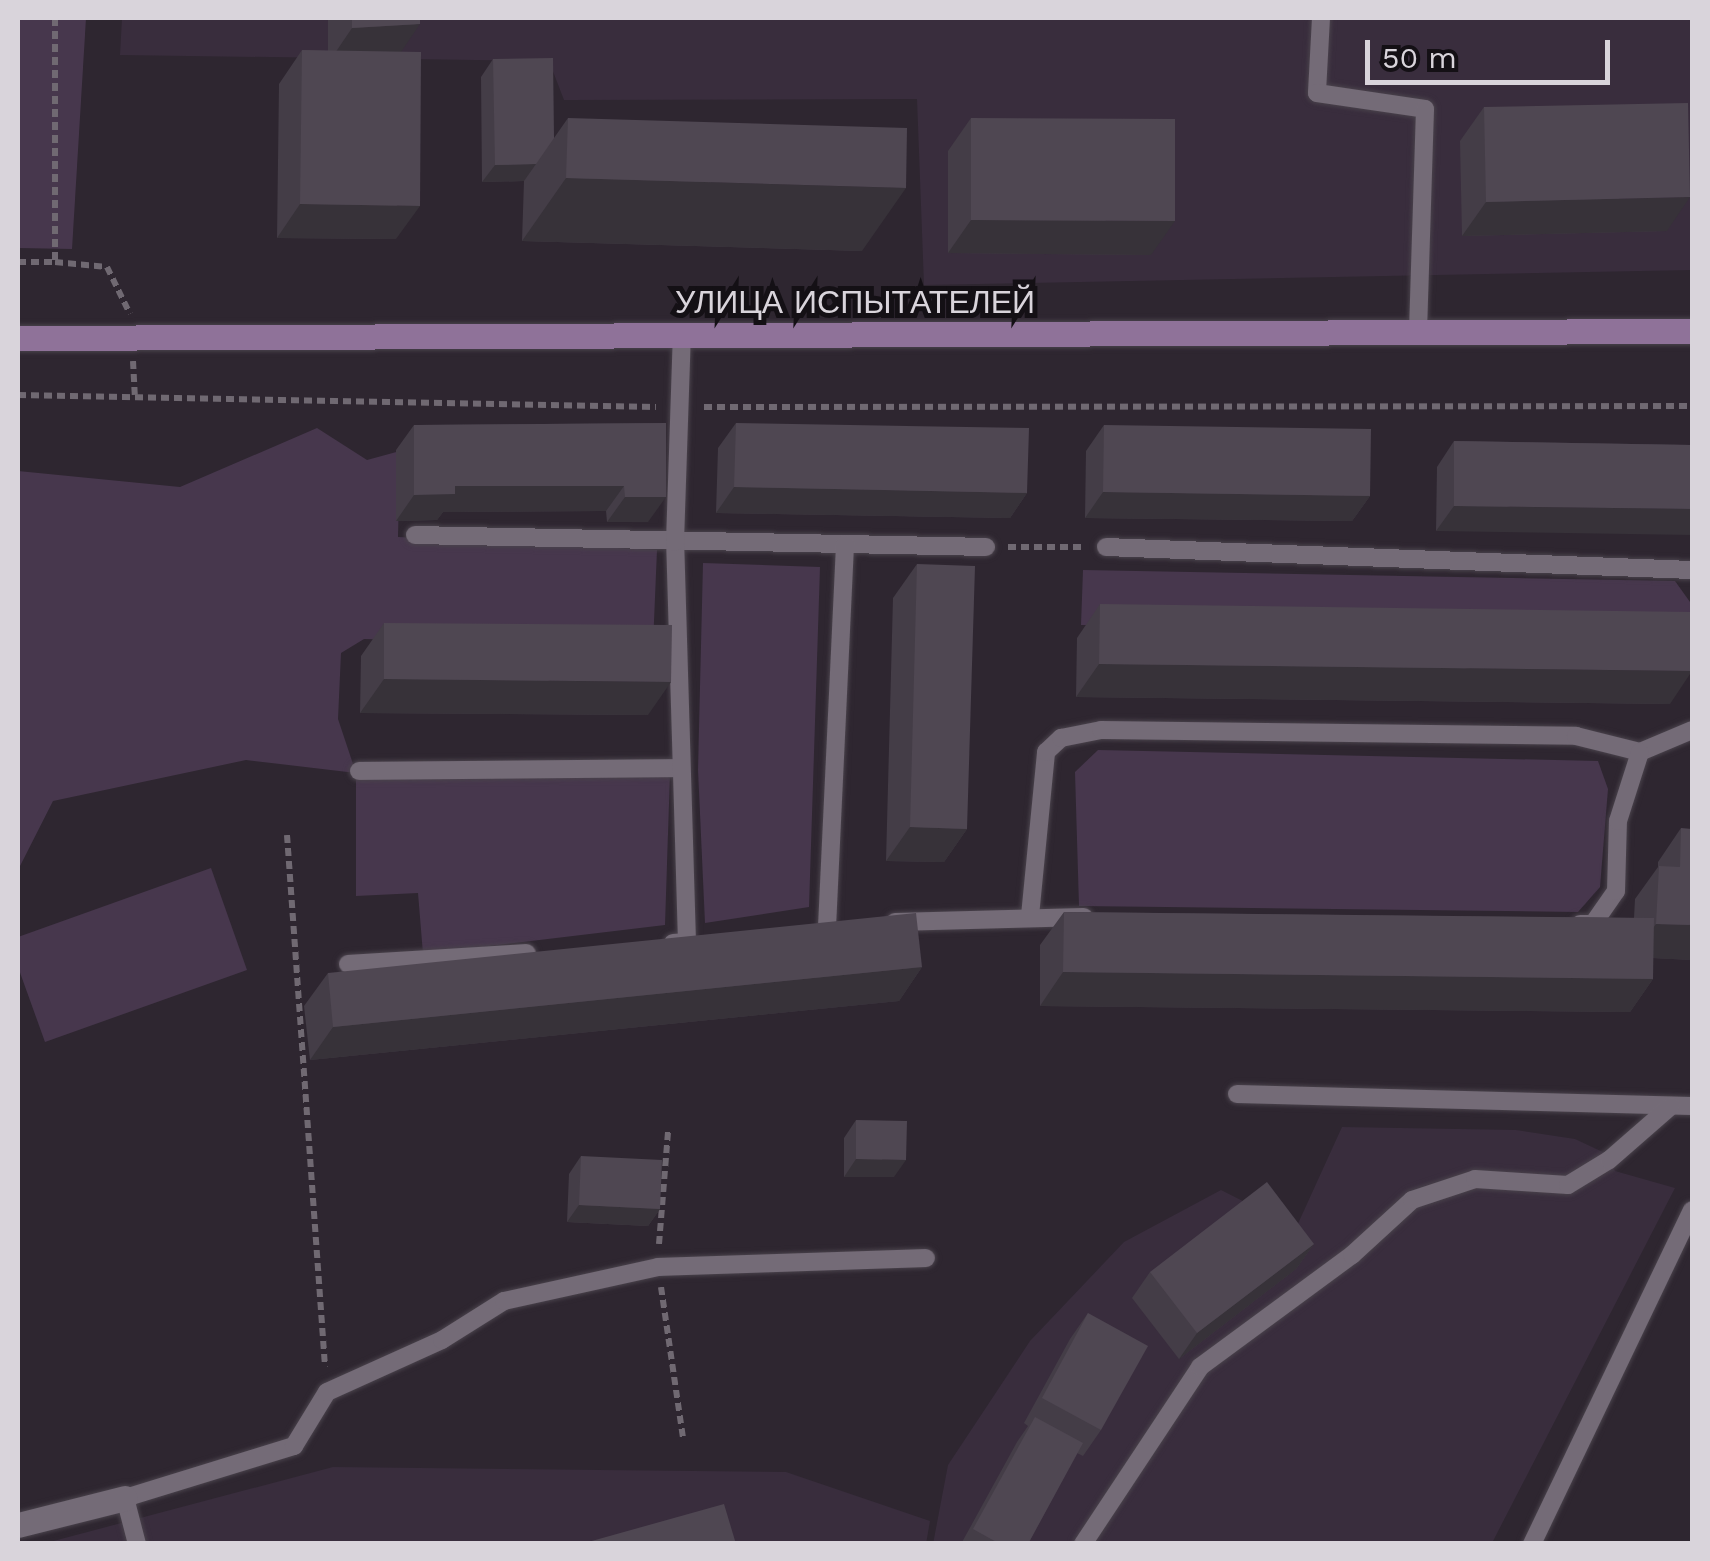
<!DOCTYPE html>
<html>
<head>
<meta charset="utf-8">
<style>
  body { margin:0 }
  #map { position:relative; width:1710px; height:1561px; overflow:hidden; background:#2e2630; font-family:"Work Sans",sans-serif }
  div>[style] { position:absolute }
  .built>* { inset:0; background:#392d3d }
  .green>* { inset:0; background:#47374d }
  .path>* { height:6px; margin-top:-3px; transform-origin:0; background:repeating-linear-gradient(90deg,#706972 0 8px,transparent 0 13px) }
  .roads { filter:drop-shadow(0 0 2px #49424b) drop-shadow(0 0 2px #49424b) }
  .lane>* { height:18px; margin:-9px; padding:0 9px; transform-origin:9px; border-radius:9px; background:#746b77 }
  .street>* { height:25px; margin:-12.5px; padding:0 12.5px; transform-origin:12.5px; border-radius:12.5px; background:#746b77 }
  .secondary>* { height:25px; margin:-12.5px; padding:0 12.5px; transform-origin:12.5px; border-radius:12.5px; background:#8f7299 }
  .wall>* { inset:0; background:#443d47 }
  .shaded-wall>* { inset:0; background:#373239 }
  .building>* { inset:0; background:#4f4752 }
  span { translate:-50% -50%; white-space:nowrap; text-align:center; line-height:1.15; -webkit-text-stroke:10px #141015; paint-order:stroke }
  .street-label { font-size:32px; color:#d9d4db }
  .frame { position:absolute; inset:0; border:20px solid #d9d4db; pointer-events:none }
  .scale { position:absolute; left:1365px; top:40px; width:245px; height:45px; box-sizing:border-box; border:5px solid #d9d4db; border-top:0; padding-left:12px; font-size:30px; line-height:35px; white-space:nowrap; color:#d9d4db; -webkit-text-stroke:8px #141015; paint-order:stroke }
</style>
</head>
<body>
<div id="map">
  <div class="built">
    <i style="clip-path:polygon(122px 18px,1692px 18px,1692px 270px,924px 285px,917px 99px,564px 100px,549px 61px,120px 55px)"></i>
    <i style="clip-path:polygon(1342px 1127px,1516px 1130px,1575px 1139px,1605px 1153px,1615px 1171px,1675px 1188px,1492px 1543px,933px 1544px,948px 1465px,1030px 1341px,1124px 1242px,1221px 1190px,1296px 1228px)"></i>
    <i style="clip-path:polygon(333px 1467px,786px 1472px,930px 1521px,926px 1544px,42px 1544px)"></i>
  </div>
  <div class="green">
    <i style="clip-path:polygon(18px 18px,86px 18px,72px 249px,18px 248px)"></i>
    <i style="clip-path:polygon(317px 428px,367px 460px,400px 451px,398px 537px,657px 550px,653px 645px,364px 639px,341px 653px,338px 719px,356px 773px,670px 773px,665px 925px,423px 954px,418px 893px,356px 896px,356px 773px,246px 760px,53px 801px,18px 870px,18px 471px,180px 487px)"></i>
    <i style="clip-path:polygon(703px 563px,820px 567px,809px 907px,705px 923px,698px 770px)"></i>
    <i style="clip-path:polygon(1083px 570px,1675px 581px,1690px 602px,1692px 637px,1081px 625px)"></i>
    <i style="clip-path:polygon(1098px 750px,1598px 761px,1608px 789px,1600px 887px,1578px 912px,1079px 906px,1075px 772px)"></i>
    <i style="clip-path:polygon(211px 868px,247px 970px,45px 1042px,18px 967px,18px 937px)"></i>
  </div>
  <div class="path">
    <i style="left:55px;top:18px;width:244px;rotate:90deg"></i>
    <i style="left:55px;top:262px;width:52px;rotate:5.5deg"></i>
    <i style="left:107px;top:267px;width:52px;rotate:63.9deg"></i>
    <i style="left:18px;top:262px;width:37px"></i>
    <i style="left:133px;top:361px;width:34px;rotate:87deg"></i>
    <i style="left:18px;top:395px;width:638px;rotate:1.08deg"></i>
    <i style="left:704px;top:407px;width:988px;rotate:-0.06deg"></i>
    <i style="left:1008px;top:547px;width:77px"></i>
    <i style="left:287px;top:835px;width:533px;rotate:85.91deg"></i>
    <i style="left:659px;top:1244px;width:113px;rotate:-85.4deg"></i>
    <i style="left:661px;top:1287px;width:153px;rotate:81.7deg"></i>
  </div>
  <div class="roads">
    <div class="lane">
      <i style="left:1321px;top:18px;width:75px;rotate:93.1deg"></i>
      <i style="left:1317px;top:93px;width:109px;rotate:8.4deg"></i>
      <i style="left:1425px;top:109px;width:224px;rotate:91.8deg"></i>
      <i style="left:415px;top:535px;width:571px;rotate:1.2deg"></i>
      <i style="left:1106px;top:547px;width:586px;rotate:2.25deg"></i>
      <i style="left:359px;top:771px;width:322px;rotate:-0.5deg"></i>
      <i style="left:1030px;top:916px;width:165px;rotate:-84.4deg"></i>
      <i style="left:1046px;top:752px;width:21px;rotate:-43deg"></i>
      <i style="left:1061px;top:738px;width:41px;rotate:-11.3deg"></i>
      <i style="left:1101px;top:730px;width:475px;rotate:0.7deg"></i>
      <i style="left:1576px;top:736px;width:66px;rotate:14deg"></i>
      <i style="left:1640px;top:752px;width:56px;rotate:-22.9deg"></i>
      <i style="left:895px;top:922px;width:189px;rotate:-1.5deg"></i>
      <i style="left:1580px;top:924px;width:13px"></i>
      <i style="left:1593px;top:924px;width:40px;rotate:-55.1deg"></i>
      <i style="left:1616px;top:891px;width:70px;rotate:-88.4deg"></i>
      <i style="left:1618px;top:821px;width:72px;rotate:-72.3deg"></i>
      <i style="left:827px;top:927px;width:383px;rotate:-87.3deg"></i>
      <i style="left:673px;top:943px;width:14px;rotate:-4deg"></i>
      <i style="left:687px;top:942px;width:400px;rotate:-91.7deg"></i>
      <i style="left:675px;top:542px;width:209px;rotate:-88.1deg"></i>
      <i style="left:348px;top:964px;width:179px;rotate:-3.5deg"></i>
      <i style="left:1237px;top:1094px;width:455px;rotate:1.5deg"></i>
      <i style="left:137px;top:1544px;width:48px;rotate:-104.6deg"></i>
      <i style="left:125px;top:1498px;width:177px;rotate:-17.1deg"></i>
      <i style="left:294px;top:1446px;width:63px;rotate:-58.6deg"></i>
      <i style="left:327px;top:1392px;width:126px;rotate:-24.3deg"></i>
      <i style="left:442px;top:1340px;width:73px;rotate:-32.2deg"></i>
      <i style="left:504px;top:1301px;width:158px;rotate:-12.4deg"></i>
      <i style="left:658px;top:1267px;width:268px;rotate:-1.9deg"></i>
      <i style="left:1083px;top:1544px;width:212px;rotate:-56.5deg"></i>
      <i style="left:1200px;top:1367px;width:189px;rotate:-36.4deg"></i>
      <i style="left:1352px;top:1255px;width:81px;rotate:-42.5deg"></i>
      <i style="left:1412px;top:1200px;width:66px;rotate:-18.4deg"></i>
      <i style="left:1475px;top:1179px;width:93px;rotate:3.7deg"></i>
      <i style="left:1568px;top:1185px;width:48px;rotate:-31.4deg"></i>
      <i style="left:1609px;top:1160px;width:82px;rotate:-41.1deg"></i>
      <i style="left:1532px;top:1544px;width:370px;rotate:-64.4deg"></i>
    </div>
    <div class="street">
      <i style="left:18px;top:1525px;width:110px;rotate:-14.2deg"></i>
    </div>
    <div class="secondary">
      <i style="left:18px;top:338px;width:1674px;rotate:-0.24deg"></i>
    </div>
  </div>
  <div class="wall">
    <i style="clip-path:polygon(328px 18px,420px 18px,401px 51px,396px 239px,277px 238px,279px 84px,302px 50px,328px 51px)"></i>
    <i style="clip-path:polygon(493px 59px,554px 138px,568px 118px,862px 251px,522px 241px,524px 181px,482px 182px,481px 77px)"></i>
    <i style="clip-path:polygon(1484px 107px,1667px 231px,1462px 236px,1460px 141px)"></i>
    <i style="clip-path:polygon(971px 118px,1151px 255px,948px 253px,948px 151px)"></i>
    <i style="clip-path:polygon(666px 423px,648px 522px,607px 522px,606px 511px,443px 512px,437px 520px,396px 521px,396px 450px,414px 425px)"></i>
    <i style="clip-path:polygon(736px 423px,1027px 493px,1010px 518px,716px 513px,718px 448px)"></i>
    <i style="clip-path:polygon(1104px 425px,1370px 496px,1352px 521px,1085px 518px,1086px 451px)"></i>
    <i style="clip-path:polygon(1454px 441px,1692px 445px,1436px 531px,1437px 467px)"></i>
    <i style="clip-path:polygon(917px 564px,967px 829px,944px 862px,886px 861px,893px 598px)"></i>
    <i style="clip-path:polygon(1100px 604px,1670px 704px,1076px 697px,1077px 638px)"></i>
    <i style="clip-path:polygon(384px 623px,648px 715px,360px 713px,361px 656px)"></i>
    <i style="clip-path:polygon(1681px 828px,1692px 960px,1653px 958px,1653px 979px,1630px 1012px,1040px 1006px,1040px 945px,1064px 912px,1634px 918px,1635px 899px,1658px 867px,1658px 862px)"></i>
    <i style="clip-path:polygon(922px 967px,899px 1001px,310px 1060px,304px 1006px,328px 973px)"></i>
    <i style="clip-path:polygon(856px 1120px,894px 1177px,844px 1177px,844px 1138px)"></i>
    <i style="clip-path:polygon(581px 1156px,660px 1209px,648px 1226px,567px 1222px,569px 1174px)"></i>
    <i style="clip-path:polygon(1314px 1244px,1296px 1269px,1179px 1359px,1132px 1298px,1150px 1272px)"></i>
    <i style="clip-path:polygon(1088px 1313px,1101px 1430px,1083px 1456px,1077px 1453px,1028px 1544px,961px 1544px,1017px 1442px,1028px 1426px,1024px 1423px,1070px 1339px)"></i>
  </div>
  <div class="shaded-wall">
    <i style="clip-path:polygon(420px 24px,397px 58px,329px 62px,352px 28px)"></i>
    <i style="clip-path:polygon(536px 164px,524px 181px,482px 182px,495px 165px)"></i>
    <i style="clip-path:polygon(566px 178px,906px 188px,862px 251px,522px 241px)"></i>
    <i style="clip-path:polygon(1690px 197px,1667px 231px,1462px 236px,1486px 202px)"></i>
    <i style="clip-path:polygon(300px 204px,420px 206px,396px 239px,277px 238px)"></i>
    <i style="clip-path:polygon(971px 220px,1175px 221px,1151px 255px,948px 253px)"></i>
    <i style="clip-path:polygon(455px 486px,624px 486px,606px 511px,443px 512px,437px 520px,396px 521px,414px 495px)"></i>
    <i style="clip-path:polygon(734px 487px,1027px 493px,1010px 518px,716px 513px)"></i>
    <i style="clip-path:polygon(1103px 492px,1370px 496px,1352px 521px,1085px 518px)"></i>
    <i style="clip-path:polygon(625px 497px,666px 497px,648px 522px,607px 522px)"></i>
    <i style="clip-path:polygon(1454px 506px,1692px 509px,1692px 535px,1436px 531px)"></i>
    <i style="clip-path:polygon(1099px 664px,1692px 671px,1670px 704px,1076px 697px)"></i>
    <i style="clip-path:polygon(384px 679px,671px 682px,648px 715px,360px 713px)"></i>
    <i style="clip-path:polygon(910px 827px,967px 829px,944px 862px,886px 861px)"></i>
    <i style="clip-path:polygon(1656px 924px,1692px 925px,1692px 960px,1632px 957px)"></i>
    <i style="clip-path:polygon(922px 967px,899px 1001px,310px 1060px,333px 1027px)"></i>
    <i style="clip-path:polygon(1063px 972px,1653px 979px,1630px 1012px,1040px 1006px)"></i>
    <i style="clip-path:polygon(856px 1159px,906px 1160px,894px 1177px,844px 1177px)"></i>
    <i style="clip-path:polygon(579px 1205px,660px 1209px,648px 1226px,567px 1222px)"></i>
    <i style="clip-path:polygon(1314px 1244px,1296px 1269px,1179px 1359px,1197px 1333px)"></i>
  </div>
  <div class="building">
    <i style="clip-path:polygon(352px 18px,420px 18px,420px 24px,352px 28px)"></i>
    <i style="clip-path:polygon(302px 50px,421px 52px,420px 206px,300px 204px)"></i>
    <i style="clip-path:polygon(553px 58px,554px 138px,536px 164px,495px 165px,493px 59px)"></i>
    <i style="clip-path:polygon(1688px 103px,1690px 197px,1486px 202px,1484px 107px)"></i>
    <i style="clip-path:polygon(568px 118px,907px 128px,906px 188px,566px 178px)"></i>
    <i style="clip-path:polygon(971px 118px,1175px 119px,1175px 221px,971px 220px)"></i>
    <i style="clip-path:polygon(666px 423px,666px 497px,625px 497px,624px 486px,455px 486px,455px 494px,414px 495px,414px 425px)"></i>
    <i style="clip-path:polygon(736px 423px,1029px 428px,1027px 493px,734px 487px)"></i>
    <i style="clip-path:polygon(1104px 425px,1371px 429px,1370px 496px,1103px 492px)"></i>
    <i style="clip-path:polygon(1454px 441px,1692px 445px,1692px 509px,1454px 506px)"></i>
    <i style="clip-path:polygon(917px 564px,975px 566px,967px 829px,910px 827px)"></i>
    <i style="clip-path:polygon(1100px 604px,1692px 612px,1692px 671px,1099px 664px)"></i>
    <i style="clip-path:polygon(384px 623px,672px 625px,671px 682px,384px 679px)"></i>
    <i style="clip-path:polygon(1681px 828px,1692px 829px,1692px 925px,1656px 924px,1659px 866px,1680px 867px)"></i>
    <i style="clip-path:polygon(1064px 912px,1654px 918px,1653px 979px,1063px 972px)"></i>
    <i style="clip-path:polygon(916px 913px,922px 967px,333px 1027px,328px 973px)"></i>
    <i style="clip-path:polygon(856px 1120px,907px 1121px,906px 1160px,856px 1159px)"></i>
    <i style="clip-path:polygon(581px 1156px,662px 1160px,660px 1209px,579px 1205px)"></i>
    <i style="clip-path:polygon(1267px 1182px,1314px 1244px,1197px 1333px,1150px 1272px)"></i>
    <i style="clip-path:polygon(1088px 1313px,1148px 1346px,1101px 1430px,1042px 1398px)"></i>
    <i style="clip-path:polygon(1035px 1417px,1083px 1443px,1028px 1544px,1000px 1544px,973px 1529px)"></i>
    <i style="clip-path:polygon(724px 1504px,736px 1544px,581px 1544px)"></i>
  </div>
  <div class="street-label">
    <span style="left:855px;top:302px">УЛИЦА ИСПЫТАТЕЛЕЙ</span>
  </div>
  <div class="frame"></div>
  <div class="scale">50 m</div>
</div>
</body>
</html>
